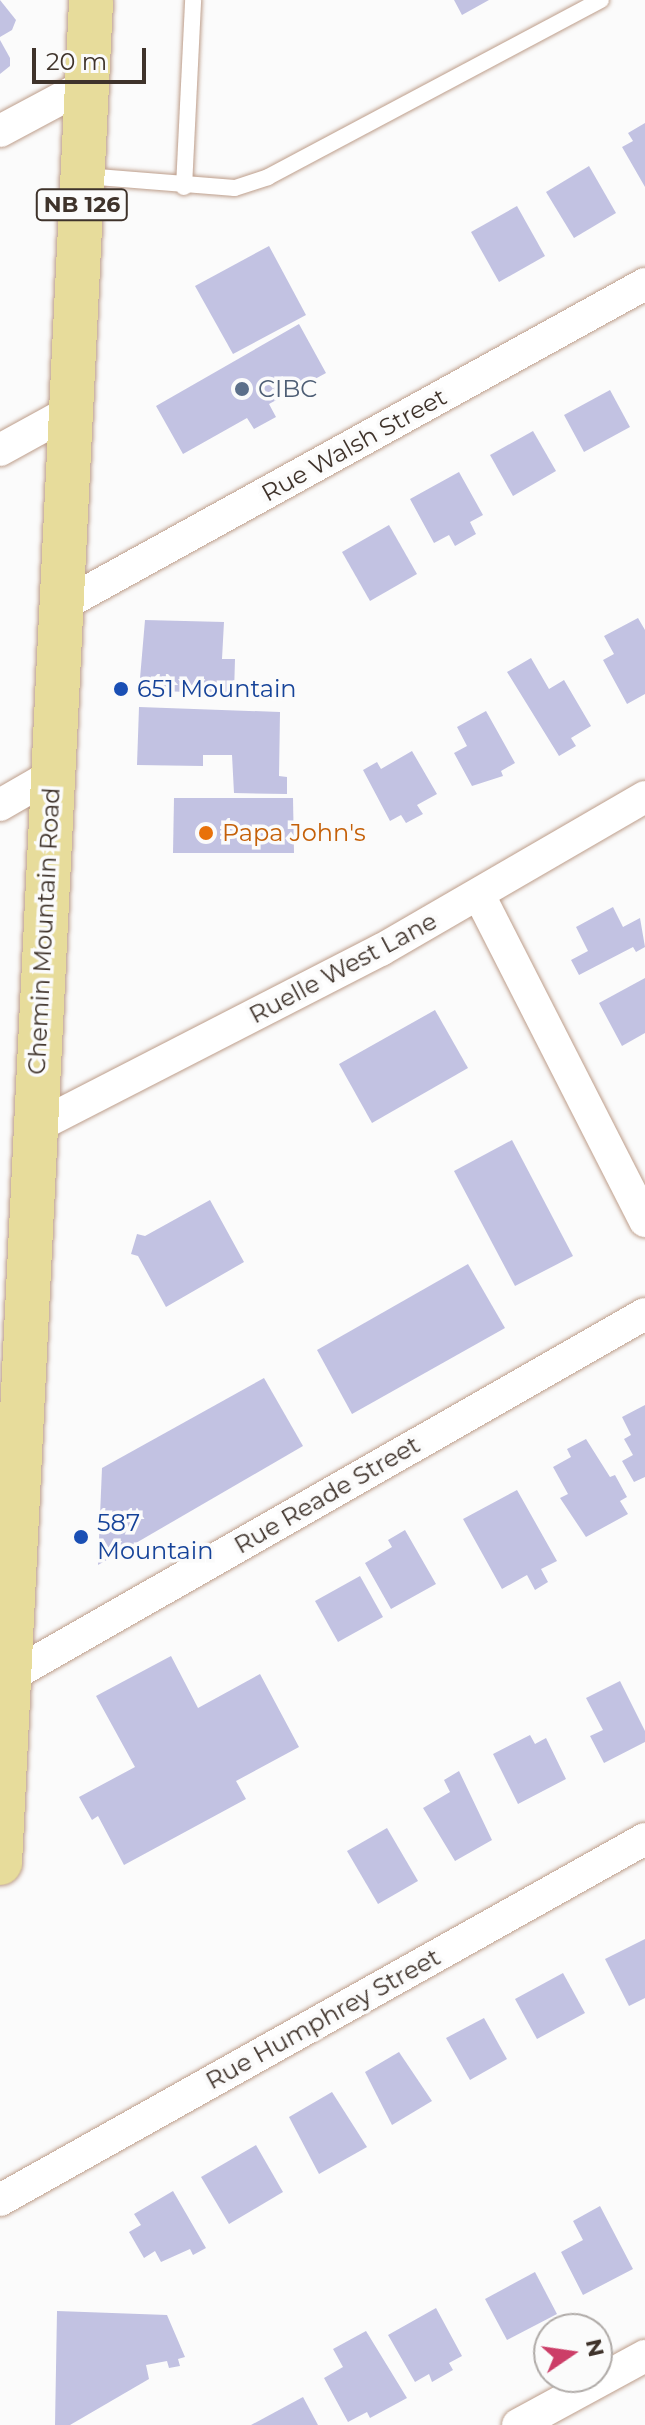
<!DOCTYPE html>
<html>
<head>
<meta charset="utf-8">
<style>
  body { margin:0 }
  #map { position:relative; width:645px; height:2425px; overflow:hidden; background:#fbfbfb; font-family:Montserrat,sans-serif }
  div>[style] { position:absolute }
  .building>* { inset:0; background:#c2c2e2 }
  .roads { filter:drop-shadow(0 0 2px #bd9e8b) drop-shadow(0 0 2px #bd9e8b) }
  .service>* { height:16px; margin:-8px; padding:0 8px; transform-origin:8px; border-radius:8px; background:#fff }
  .minor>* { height:32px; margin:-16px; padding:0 16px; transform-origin:16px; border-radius:16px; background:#fff }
  .primary>* { height:44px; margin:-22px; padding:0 22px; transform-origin:22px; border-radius:22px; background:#e7dc9b }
  .dots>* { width:22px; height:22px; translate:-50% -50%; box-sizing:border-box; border:4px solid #fbfbfb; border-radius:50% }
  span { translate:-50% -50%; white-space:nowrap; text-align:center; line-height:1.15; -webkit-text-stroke:7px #fbfbfb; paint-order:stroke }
  .shield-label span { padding:2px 6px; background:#fbfbfb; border:2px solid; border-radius:6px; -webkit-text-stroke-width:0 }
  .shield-label { font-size:22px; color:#3f332b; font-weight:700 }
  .service-label { font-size:24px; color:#4e5e75 }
  .left { translate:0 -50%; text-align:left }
  .street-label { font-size:24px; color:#3f332b }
  .transit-label { font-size:24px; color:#164399 }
  .food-label { font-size:24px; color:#c56008 }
  .north { position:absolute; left:533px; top:2313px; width:80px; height:80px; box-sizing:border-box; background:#fbfbfb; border:2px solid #b0aba8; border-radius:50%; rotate:77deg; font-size:22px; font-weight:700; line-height:32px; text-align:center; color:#3f332b }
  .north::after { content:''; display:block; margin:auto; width:28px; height:36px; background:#cc3e68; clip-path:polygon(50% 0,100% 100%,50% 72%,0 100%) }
  .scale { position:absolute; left:32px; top:48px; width:114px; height:36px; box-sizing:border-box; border:4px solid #3f332b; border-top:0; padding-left:10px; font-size:24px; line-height:28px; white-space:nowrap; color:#3f332b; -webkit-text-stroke:6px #fbfbfb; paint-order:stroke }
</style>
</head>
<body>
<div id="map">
  <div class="building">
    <i style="clip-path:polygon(0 0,16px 20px,12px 30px,0 37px)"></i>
    <i style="clip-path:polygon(454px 0,489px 0,462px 15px)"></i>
    <i style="clip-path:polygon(0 40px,10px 58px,10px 66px,0 74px)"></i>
    <i style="clip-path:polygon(645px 123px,645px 187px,622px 147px,633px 141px,628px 133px)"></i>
    <i style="clip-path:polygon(589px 166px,616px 213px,574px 238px,546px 192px)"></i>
    <i style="clip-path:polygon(517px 206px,545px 256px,499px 282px,471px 232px)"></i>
    <i style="clip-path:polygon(269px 246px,306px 315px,233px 354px,195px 286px)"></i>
    <i style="clip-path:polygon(299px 324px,326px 373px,269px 404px,276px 417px,254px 429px,247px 418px,183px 454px,156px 406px)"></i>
    <i style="clip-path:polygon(610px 390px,630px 427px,584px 452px,564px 415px)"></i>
    <i style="clip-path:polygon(533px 431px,556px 471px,513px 496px,490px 455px)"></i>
    <i style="clip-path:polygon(459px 472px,483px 515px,470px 522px,476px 534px,455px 546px,449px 535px,434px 543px,410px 499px)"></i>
    <i style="clip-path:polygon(389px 525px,417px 574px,370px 601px,342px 552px)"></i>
    <i style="clip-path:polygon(638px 618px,645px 630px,645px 694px,627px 704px,603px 660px,614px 654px,604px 636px)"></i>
    <i style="clip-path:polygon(145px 620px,224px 622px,222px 659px,235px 659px,234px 694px,139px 690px)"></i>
    <i style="clip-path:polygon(531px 658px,549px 689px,564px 680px,591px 726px,571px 738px,576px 746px,559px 756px,507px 672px)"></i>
    <i style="clip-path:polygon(139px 707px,280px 712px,279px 776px,287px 777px,287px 794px,234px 793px,232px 755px,203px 755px,203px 766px,137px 765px)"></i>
    <i style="clip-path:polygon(486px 711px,515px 763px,501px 771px,503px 776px,472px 786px,454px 753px,467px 746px,457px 727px)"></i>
    <i style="clip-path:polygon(412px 751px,437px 794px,417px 805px,423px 814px,406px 823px,401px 815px,390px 821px,363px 770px,377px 762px,381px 769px)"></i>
    <i style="clip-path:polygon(174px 798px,293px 798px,294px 853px,173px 853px)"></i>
    <i style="clip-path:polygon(613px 907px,623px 927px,640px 918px,645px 947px,636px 952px,633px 947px,579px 975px,571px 960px,588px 951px,576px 927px)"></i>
    <i style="clip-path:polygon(645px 978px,645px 1033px,622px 1046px,599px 1003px)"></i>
    <i style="clip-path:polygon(435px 1010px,468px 1068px,372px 1123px,339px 1064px)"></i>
    <i style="clip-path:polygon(512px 1140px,573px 1256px,515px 1286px,454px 1171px)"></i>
    <i style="clip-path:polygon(210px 1200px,244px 1262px,166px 1307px,138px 1256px,131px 1254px,137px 1234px,145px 1236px)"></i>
    <i style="clip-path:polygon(468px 1264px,505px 1328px,352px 1414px,317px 1350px)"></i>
    <i style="clip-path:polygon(264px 1378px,303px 1446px,98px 1565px,102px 1468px)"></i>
    <i style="clip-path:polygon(645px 1405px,645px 1477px,634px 1482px,622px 1461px,633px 1455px,624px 1439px,631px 1435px,622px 1417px)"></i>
    <i style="clip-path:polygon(586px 1439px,610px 1477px,615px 1475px,627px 1497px,620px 1501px,628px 1514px,586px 1537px,560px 1498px,568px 1494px,553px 1467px,571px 1457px,567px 1449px)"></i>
    <i style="clip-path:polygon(517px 1490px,557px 1561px,541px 1569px,548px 1582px,535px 1590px,527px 1575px,502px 1589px,463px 1519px)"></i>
    <i style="clip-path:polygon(405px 1530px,436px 1584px,391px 1609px,365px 1563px,392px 1547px,388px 1540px)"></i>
    <i style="clip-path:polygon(360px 1576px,383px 1617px,338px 1642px,315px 1601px)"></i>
    <i style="clip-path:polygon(171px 1656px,198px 1708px,260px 1674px,299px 1747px,236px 1781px,246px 1799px,124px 1865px,98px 1816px,92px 1820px,79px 1797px,135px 1767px,96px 1696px)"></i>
    <i style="clip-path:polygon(620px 1681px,645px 1731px,645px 1742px,604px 1763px,590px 1736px,603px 1730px,586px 1698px)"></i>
    <i style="clip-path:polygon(530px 1735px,535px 1744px,546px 1738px,566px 1779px,518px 1804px,493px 1754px)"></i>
    <i style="clip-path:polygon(459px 1771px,492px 1840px,455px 1861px,423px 1808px,450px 1792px,444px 1780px)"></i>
    <i style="clip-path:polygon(387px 1828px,418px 1881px,378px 1904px,347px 1851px)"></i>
    <i style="clip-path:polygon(645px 1939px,645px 1998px,629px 2006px,605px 1959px)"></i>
    <i style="clip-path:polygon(563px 1973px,585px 2013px,537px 2039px,515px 1999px)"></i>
    <i style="clip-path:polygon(484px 2018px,507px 2059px,470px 2080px,446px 2038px)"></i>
    <i style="clip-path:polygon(399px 2052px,432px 2101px,392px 2125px,365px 2072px)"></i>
    <i style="clip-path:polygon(332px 2092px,367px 2147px,319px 2174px,289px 2117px)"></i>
    <i style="clip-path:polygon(256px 2145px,283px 2192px,229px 2224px,201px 2177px)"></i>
    <i style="clip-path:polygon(173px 2191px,206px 2248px,193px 2255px,190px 2249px,161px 2262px,155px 2251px,144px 2258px,129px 2232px,141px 2225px,134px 2214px)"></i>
    <i style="clip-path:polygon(600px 2206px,633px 2269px,583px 2295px,561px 2252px,583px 2240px,573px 2221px)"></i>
    <i style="clip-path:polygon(535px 2272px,557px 2314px,507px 2340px,485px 2299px)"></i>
    <i style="clip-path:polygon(436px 2308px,462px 2356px,449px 2363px,453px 2370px,432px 2382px,429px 2374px,415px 2382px,388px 2335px)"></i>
    <i style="clip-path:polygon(57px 2311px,167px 2315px,185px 2357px,178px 2359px,180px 2366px,169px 2368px,167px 2361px,146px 2365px,149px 2379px,70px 2425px,55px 2425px)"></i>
    <i style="clip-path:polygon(366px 2331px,407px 2398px,370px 2418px,367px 2412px,348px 2422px,324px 2378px,343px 2367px,333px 2349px)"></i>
    <i style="clip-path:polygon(303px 2397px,318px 2425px,251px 2425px)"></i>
  </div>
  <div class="roads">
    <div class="service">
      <i style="left:85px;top:176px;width:150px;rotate:4.6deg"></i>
      <i style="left:235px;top:188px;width:35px;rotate:-18deg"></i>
      <i style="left:268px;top:177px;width:377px;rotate:-28deg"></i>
      <i style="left:184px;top:187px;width:187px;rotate:-87.2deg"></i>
    </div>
    <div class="minor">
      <i style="left:0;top:131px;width:100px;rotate:-28.1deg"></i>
      <i style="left:0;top:450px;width:81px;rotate:-28.8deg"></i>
      <i style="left:61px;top:606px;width:667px;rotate:-28.87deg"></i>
      <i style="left:0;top:805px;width:60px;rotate:-30deg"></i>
      <i style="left:479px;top:895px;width:366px;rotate:63deg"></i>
      <i style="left:34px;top:1128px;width:390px;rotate:-27.2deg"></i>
      <i style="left:381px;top:950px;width:305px;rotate:-30.1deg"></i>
      <i style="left:9px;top:1677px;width:732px;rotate:-29.72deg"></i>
      <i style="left:0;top:2200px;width:739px;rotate:-29.24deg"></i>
      <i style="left:518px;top:2425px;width:145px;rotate:-28.5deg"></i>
    </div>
    <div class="primary">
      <i style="left:0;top:1863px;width:1865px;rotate:-87.2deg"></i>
    </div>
  </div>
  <div class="dots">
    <i style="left:242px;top:389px;background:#5c6f8a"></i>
    <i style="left:121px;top:689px;background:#1a4fb4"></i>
    <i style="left:206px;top:833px;background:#e8710a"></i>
    <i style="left:81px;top:1537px;background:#1a4fb4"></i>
  </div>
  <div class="shield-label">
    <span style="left:82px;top:205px">NB 126</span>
  </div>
  <div class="service-label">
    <span class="left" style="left:258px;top:389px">CIBC</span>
  </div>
  <div class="street-label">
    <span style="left:354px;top:445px;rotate:-29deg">Rue Walsh Street</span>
    <span style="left:44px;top:931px;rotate:-87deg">Chemin Mountain Road</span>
    <span style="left:343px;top:968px;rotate:-28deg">Ruelle West Lane</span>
    <span style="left:327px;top:1495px;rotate:-30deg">Rue Reade Street</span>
    <span style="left:323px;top:2019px;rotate:-29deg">Rue Humphrey Street</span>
  </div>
  <div class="transit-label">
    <span class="left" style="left:137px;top:689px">651 Mountain</span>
    <span class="left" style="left:97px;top:1537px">587<br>Mountain</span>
  </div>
  <div class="food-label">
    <span class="left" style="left:222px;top:833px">Papa John's</span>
  </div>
  <div class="north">N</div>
  <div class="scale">20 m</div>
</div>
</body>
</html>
